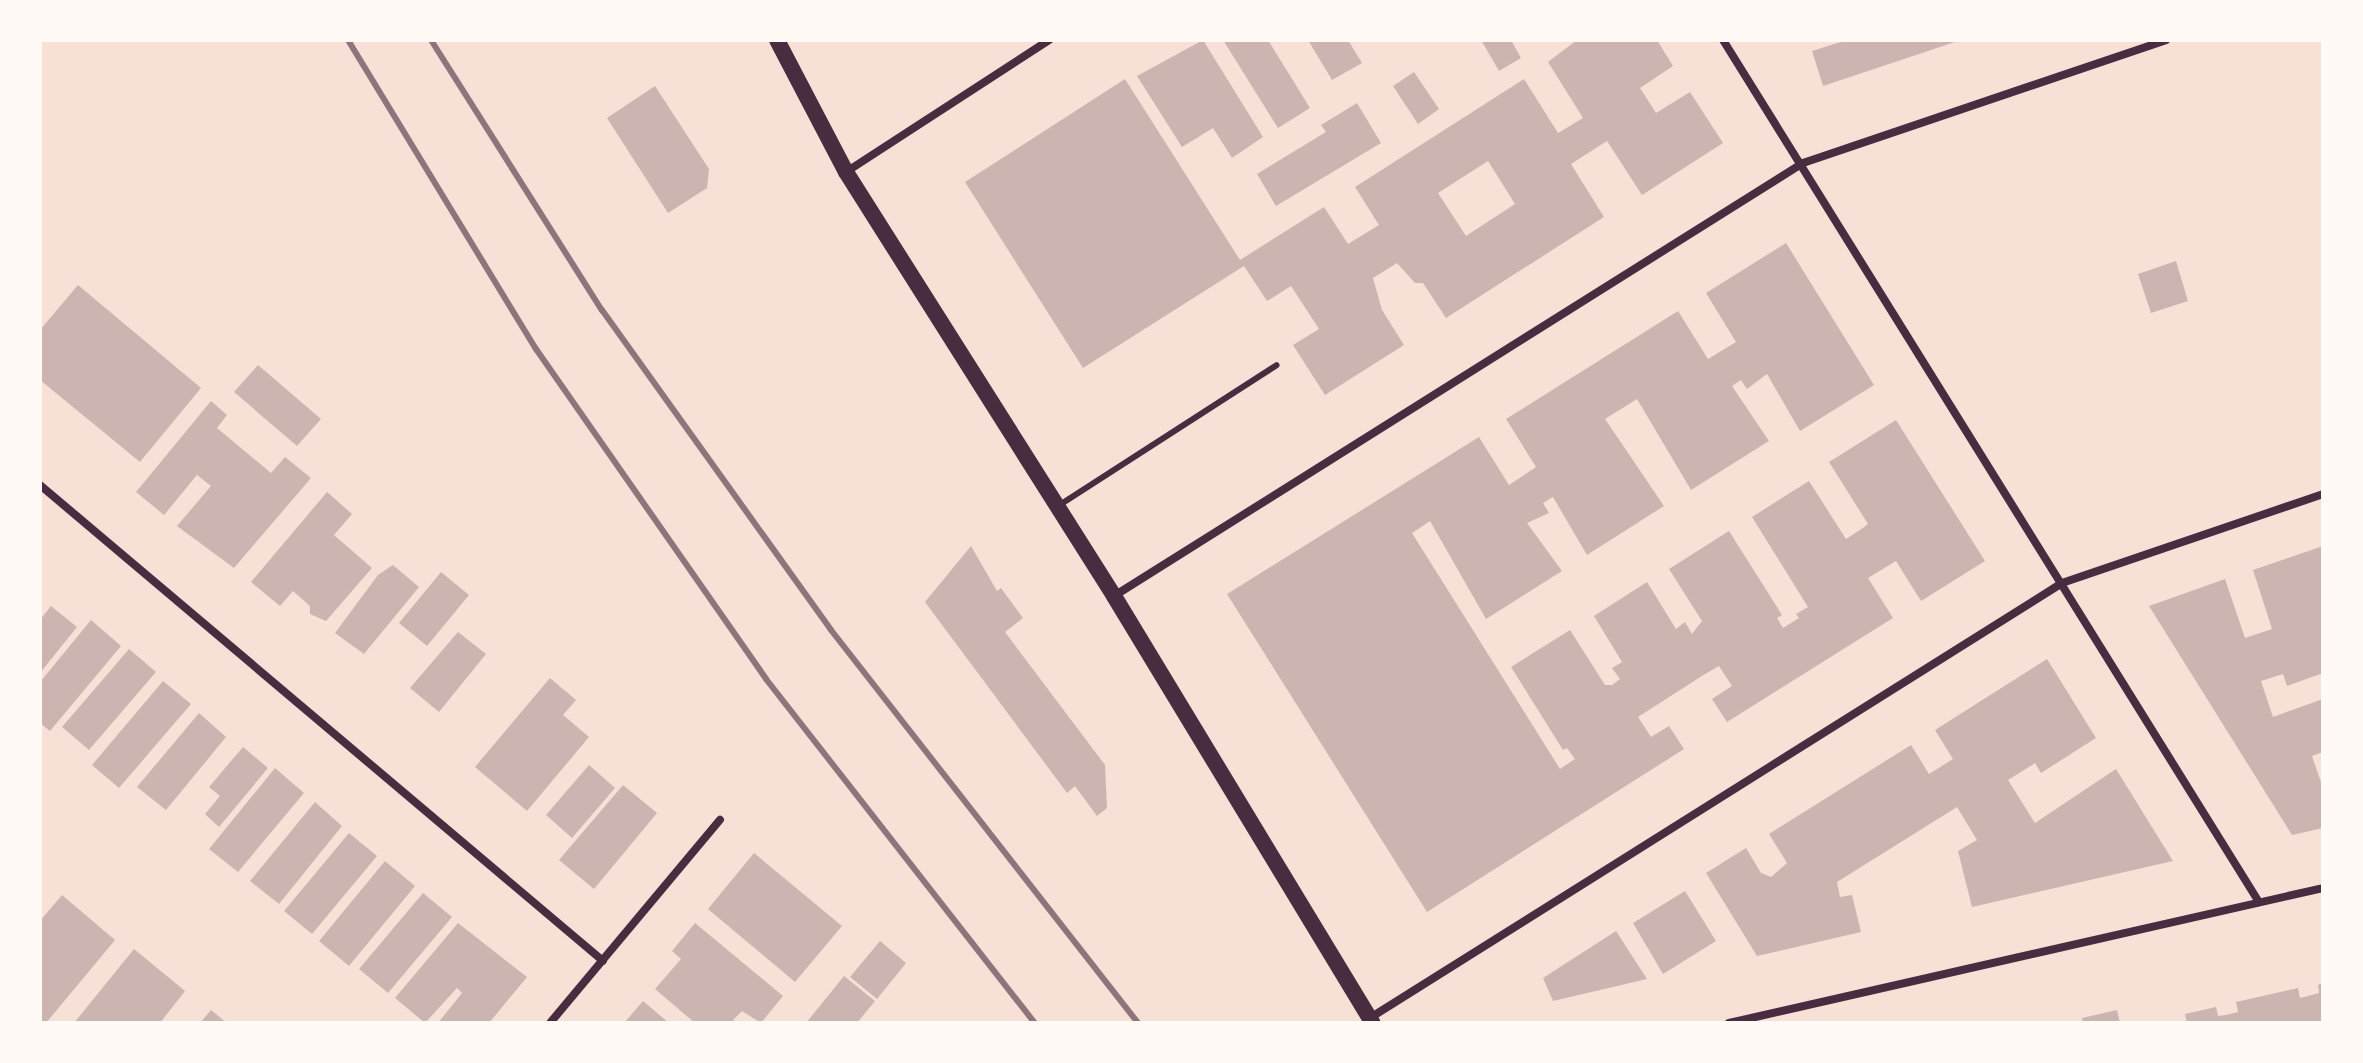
<!DOCTYPE html>
<html>
<head>
<meta charset="utf-8">
<style>
  body { margin:0 }
  #map { position:relative; width:2363px; height:1063px; overflow:hidden; background:#f7e1d7; font-family:"Space Grotesk",sans-serif }
  div>[style] { position:absolute }
  .building>* { inset:0; background:#ccb4b1 }
  .service>* { height:6px; margin:-3px; padding:0 3px; transform-origin:3px; border-radius:3px; background:#4a2c40 }
  .minor>* { height:8px; margin:-4px; padding:0 4px; transform-origin:4px; border-radius:4px; background:#4a2c40 }
  .secondary>* { height:16px; margin:-8px; padding:0 8px; transform-origin:8px; border-radius:8px; background:#4a2c40 }
  .rail>* { height:6px; margin:-3px; padding:0 3px; transform-origin:3px; border-radius:3px; background:#8f747c }
  span { translate:-50% -50%; white-space:nowrap; text-align:center; line-height:1.15; -webkit-text-stroke:8px #fffaf5; paint-order:stroke }
  .frame { position:absolute; inset:0; border:42px solid #fffaf5; pointer-events:none }
</style>
</head>
<body>
<div id="map">
  <div class="building">
    <i style="clip-path:polygon(1203px 40px,1263px 137px,1232px 158px,1213px 128px,1182px 147px,1137px 76px)"></i>
    <i style="clip-path:polygon(1223px 40px,1268px 40px,1310px 108px,1278px 128px)"></i>
    <i style="clip-path:polygon(1308px 40px,1348px 40px,1362px 63px,1332px 80px)"></i>
    <i style="clip-path:polygon(1481px 40px,1511px 40px,1521px 58px,1499px 71px)"></i>
    <i style="clip-path:polygon(evenodd,1577px 40px,1657px 40px,1673px 66px,1640px 88px,1656px 113px,1690px 92px,1723px 143px,1642px 195px,1607px 141px,1571px 164px,1604px 217px,1446px 318px,1423px 283px,1415px 283px,1397px 263px,1373px 278px,1382px 310px,1404px 345px,1325px 395px,1293px 345px,1319px 329px,1291px 286px,1267px 301px,1244px 266px,1083px 368px,965px 182px,1125px 79px,1240px 260px,1324px 207px,1348px 244px,1379px 225px,1355px 187px,1524px 79px,1558px 133px,1583px 118px,1548px 62px,1577px 40px,1488px 161px,1515px 204px,1466px 236px,1438px 193px,1488px 161px)"></i>
    <i style="clip-path:polygon(1847px 40px,1958px 40px,1958px 41px,1823px 86px,1812px 51px)"></i>
    <i style="clip-path:polygon(1414px 72px,1439px 109px,1418px 124px,1393px 86px)"></i>
    <i style="clip-path:polygon(655px 86px,709px 169px,707px 188px,668px 213px,607px 118px)"></i>
    <i style="clip-path:polygon(1357px 103px,1381px 143px,1276px 206px,1257px 174px,1326px 132px,1321px 125px)"></i>
    <i style="clip-path:polygon(1786px 243px,1874px 385px,1800px 431px,1767px 374px,1747px 389px,1741px 380px,1732px 386px,1769px 441px,1691px 490px,1637px 399px,1605px 419px,1664px 506px,1587px 555px,1553px 497px,1543px 503px,1549px 513px,1527px 523px,1562px 571px,1486px 619px,1430px 521px,1412px 533px,1560px 769px,1575px 759px,1567px 748px,1563px 750px,1511px 667px,1570px 630px,1605px 685px,1612px 685px,1620px 679px,1612px 668px,1622px 662px,1594px 616px,1647px 582px,1676px 629px,1685px 622px,1692px 634px,1702px 621px,1669px 569px,1729px 531px,1782px 615px,1777px 618px,1783px 628px,1799px 618px,1796px 614px,1808px 607px,1752px 517px,1809px 481px,1846px 539px,1863px 528px,1868px 524px,1829px 462px,1896px 420px,1985px 561px,1921px 601px,1896px 561px,1868px 578px,1893px 618px,1727px 722px,1712px 699px,1732px 686px,1719px 666px,1705px 674px,1638px 717px,1651px 737px,1669px 726px,1684px 749px,1427px 912px,1227px 594px,1479px 437px,1509px 485px,1536px 467px,1506px 419px,1678px 311px,1708px 359px,1736px 342px,1706px 293px)"></i>
    <i style="clip-path:polygon(2176px 261px,2188px 301px,2151px 313px,2138px 274px)"></i>
    <i style="clip-path:polygon(78px 285px,201px 388px,140px 462px,40px 380px,40px 330px)"></i>
    <i style="clip-path:polygon(258px 365px,321px 419px,297px 446px,234px 392px)"></i>
    <i style="clip-path:polygon(211px 401px,227px 415px,217px 428px,271px 473px,285px 457px,311px 478px,234px 568px,177px 526px,211px 486px,197px 475px,164px 515px,136px 492px)"></i>
    <i style="clip-path:polygon(327px 492px,352px 514px,334px 535px,372px 568px,326px 621px,310px 614px,310px 606px,293px 591px,280px 606px,251px 582px)"></i>
    <i style="clip-path:polygon(971px 546px,997px 591px,1001px 588px,1023px 618px,1005px 632px,1105px 765px,1107px 808px,1097px 816px,1075px 786px,1067px 793px,925px 602px)"></i>
    <i style="clip-path:polygon(2323px 546px,2323px 673px,2287px 686px,2283px 674px,2261px 681px,2273px 717px,2323px 699px,2323px 752px,2312px 756px,2323px 788px,2323px 828px,2292px 835px,2149px 606px,2225px 579px,2245px 638px,2272px 629px,2253px 570px)"></i>
    <i style="clip-path:polygon(393px 565px,419px 587px,364px 654px,335px 633px,378px 575px)"></i>
    <i style="clip-path:polygon(441px 572px,469px 595px,427px 646px,399px 623px)"></i>
    <i style="clip-path:polygon(51px 606px,77px 627px,40px 673px,40px 620px)"></i>
    <i style="clip-path:polygon(91px 620px,121px 646px,50px 731px,40px 723px,40px 682px)"></i>
    <i style="clip-path:polygon(458px 632px,486px 654px,439px 712px,410px 688px)"></i>
    <i style="clip-path:polygon(129px 649px,156px 672px,89px 750px,62px 727px)"></i>
    <i style="clip-path:polygon(2047px 659px,2096px 738px,2041px 773px,2035px 763px,2008px 780px,2018px 796px,2035px 823px,2116px 769px,2173px 861px,1972px 907px,1958px 851px,1977px 840px,1957px 807px,1837px 882px,1840px 897px,1852px 895px,1861px 932px,1757px 956px,1706px 873px,1746px 848px,1761px 873px,1771px 877px,1787px 863px,1769px 834px,1911px 745px,1929px 774px,1953px 759px,1935px 730px)"></i>
    <i style="clip-path:polygon(550px 678px,576px 700px,563px 715px,589px 737px,527px 811px,475px 767px)"></i>
    <i style="clip-path:polygon(163px 681px,191px 704px,119px 788px,92px 765px)"></i>
    <i style="clip-path:polygon(199px 713px,226px 737px,166px 810px,137px 787px)"></i>
    <i style="clip-path:polygon(243px 747px,268px 768px,219px 827px,205px 814px,220px 796px,209px 787px)"></i>
    <i style="clip-path:polygon(589px 765px,615px 788px,572px 838px,546px 815px)"></i>
    <i style="clip-path:polygon(275px 768px,304px 793px,238px 872px,209px 849px)"></i>
    <i style="clip-path:polygon(623px 785px,657px 813px,594px 889px,559px 860px)"></i>
    <i style="clip-path:polygon(315px 802px,342px 826px,279px 904px,250px 881px)"></i>
    <i style="clip-path:polygon(349px 833px,377px 856px,312px 934px,284px 911px)"></i>
    <i style="clip-path:polygon(754px 853px,842px 926px,795px 982px,708px 909px)"></i>
    <i style="clip-path:polygon(385px 861px,415px 886px,349px 966px,319px 941px)"></i>
    <i style="clip-path:polygon(1685px 891px,1716px 941px,1663px 974px,1633px 923px)"></i>
    <i style="clip-path:polygon(423px 893px,452px 917px,388px 993px,359px 969px)"></i>
    <i style="clip-path:polygon(62px 895px,115px 940px,46px 1023px,40px 1023px,40px 921px)"></i>
    <i style="clip-path:polygon(458px 923px,527px 977px,489px 1023px,438px 1023px,462px 993px,457px 988px,425px 1023px,395px 998px)"></i>
    <i style="clip-path:polygon(695px 923px,783px 996px,761px 1023px,742px 1011px,733px 1020px,737px 1023px,695px 1023px,655px 989px,681px 959px,672px 951px)"></i>
    <i style="clip-path:polygon(1616px 931px,1647px 979px,1553px 1001px,1543px 978px)"></i>
    <i style="clip-path:polygon(880px 941px,906px 963px,877px 999px,850px 977px)"></i>
    <i style="clip-path:polygon(134px 949px,185px 991px,160px 1023px,74px 1023px)"></i>
    <i style="clip-path:polygon(844px 976px,875px 1001px,857px 1023px,806px 1023px)"></i>
    <i style="clip-path:polygon(2323px 983px,2323px 1023px,2187px 1023px,2185px 1014px,2216px 1007px,2218px 1016px,2226px 1015px,2238px 1012px,2236px 1002px,2298px 988px,2300px 998px,2319px 993px,2318px 985px)"></i>
    <i style="clip-path:polygon(643px 1001px,669px 1023px,624px 1023px)"></i>
    <i style="clip-path:polygon(211px 1010px,227px 1023px,200px 1023px)"></i>
    <i style="clip-path:polygon(2117px 1010px,2120px 1023px,2083px 1023px,2082px 1018px)"></i>
  </div>
  <div class="service">
    <i style="left:1058px;top:506px;width:260px;rotate:-32.8deg"></i>
  </div>
  <div class="minor">
    <i style="left:1723px;top:40px;width:1015px;rotate:58.13deg"></i>
    <i style="left:846px;top:172px;width:242px;rotate:-33deg"></i>
    <i style="left:40px;top:485px;width:737px;rotate:40.21deg"></i>
    <i style="left:1114px;top:596px;width:814px;rotate:-32.15deg"></i>
    <i style="left:1803px;top:163px;width:383px;rotate:-18.7deg"></i>
    <i style="left:1370px;top:1018px;width:817px;rotate:-32.15deg"></i>
    <i style="left:2062px;top:583px;width:276px;rotate:-18.8deg"></i>
    <i style="left:550px;top:1023px;width:265px;rotate:-50.1deg"></i>
    <i style="left:1729px;top:1023px;width:609px;rotate:-12.8deg"></i>
  </div>
  <div class="secondary">
    <i style="left:777px;top:40px;width:149px;rotate:62.4deg"></i>
    <i style="left:846px;top:172px;width:502px;rotate:57.7deg"></i>
    <i style="left:1114px;top:596px;width:499px;rotate:58.8deg"></i>
  </div>
  <div class="rail">
    <i style="left:348px;top:40px;width:362px;rotate:58.7deg"></i>
    <i style="left:536px;top:349px;width:402px;rotate:55.1deg"></i>
    <i style="left:766px;top:679px;width:437px;rotate:52deg"></i>
    <i style="left:431px;top:40px;width:320px;rotate:57.7deg"></i>
    <i style="left:602px;top:310px;width:393px;rotate:54.4deg"></i>
    <i style="left:831px;top:630px;width:499px;rotate:52deg"></i>
  </div>
  <div class="frame"></div>
</div>
</body>
</html>
